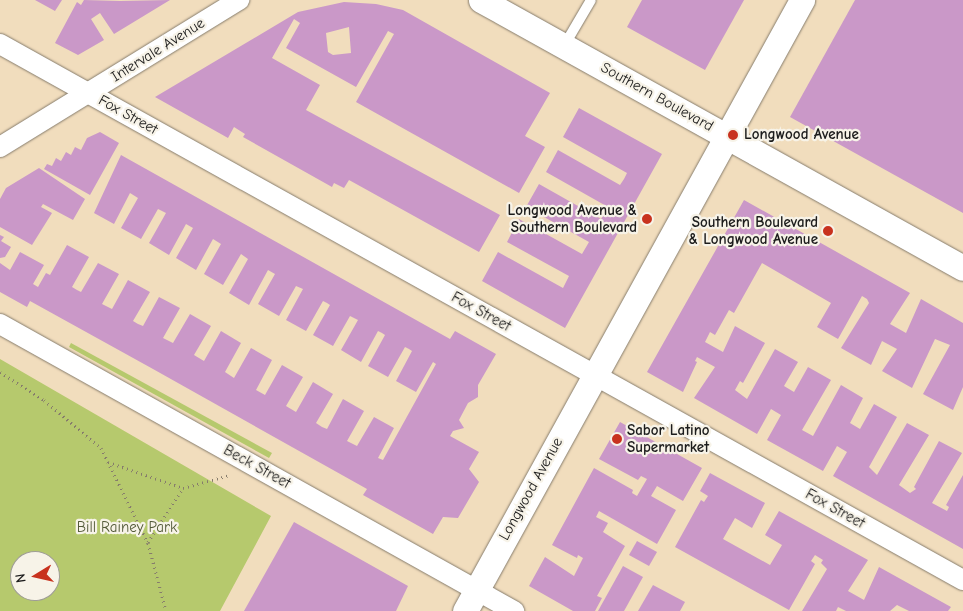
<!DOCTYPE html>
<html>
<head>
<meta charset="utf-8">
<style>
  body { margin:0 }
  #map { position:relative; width:963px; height:611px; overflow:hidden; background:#f1ddbd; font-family:"Comic Neue",sans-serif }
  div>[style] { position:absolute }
  .green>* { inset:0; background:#b6c96d }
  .building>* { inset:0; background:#ca98c8 }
  .path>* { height:3px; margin-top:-1.5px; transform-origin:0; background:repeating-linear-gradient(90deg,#867c6c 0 1px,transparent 0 5px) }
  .roads { filter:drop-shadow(0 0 1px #867c6c) drop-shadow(0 0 1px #867c6c) }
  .service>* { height:10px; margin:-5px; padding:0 5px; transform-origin:5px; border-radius:5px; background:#fff }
  .minor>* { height:20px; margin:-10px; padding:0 10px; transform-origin:10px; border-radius:10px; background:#fff }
  .tertiary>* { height:25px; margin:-12.5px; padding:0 12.5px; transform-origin:12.5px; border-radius:12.5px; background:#fff }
  .dots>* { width:14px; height:14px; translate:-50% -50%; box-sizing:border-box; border:2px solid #f7f3e8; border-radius:50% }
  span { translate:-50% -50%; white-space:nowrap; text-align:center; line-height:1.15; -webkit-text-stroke:4.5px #f7f3e8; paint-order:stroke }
  .street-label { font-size:15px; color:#1c1c1c }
  .poi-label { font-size:15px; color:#1c1c1c; font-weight:700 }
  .left { translate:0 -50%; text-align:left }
  .right { translate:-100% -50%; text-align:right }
  .park-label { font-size:15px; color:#525938 }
  .north { position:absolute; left:10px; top:551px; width:50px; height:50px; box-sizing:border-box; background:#f7f3e8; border:1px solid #9f9d96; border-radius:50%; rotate:261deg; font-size:14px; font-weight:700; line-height:20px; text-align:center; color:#1c1c1c }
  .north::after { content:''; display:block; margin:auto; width:18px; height:22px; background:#c8321e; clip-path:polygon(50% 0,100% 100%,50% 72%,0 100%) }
</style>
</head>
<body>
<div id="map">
  <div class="green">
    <i style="clip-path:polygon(71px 343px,272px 453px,269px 458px,69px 347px)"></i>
    <i style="clip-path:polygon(evenodd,0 359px,271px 516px,220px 611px,0 611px,0 359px,20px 561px,50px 561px,50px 591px,20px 591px,20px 561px)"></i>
  </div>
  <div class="building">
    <i style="clip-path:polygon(35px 0,62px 0,55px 11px)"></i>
    <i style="clip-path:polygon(84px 0,120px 1px,170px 0,114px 34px,100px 13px,91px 19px,104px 40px,78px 55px,55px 43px,77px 2px,81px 5px)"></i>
    <i style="clip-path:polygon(642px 0,744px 0,705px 70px,627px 27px)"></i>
    <i style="clip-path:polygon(855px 0,963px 0,963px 213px,790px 117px)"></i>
    <i style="clip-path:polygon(evenodd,344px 2px,376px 4px,403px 10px,550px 93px,525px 136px,545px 147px,519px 193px,356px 102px,394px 34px,388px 31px,356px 87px,286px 48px,300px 23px,294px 19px,272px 58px,320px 85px,306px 110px,500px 215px,479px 252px,349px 180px,344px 188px,334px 183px,332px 187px,243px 137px,245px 134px,234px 127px,228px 138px,155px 97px,298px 12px,344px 2px,349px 27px,351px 53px,333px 55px,328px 52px,326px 33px,349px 27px)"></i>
    <i style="clip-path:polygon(579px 108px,662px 154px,565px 328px,482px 281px,498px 252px,563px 288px,569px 276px,507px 242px,519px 219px,582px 254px,589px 242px,526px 207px,539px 184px,601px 219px,605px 213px,608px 207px,546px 172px,558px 150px,620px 185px,624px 179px,627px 173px,563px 137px)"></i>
    <i style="clip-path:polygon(100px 132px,119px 143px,90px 195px,44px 169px,47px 164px,52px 166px,56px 158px,61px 161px,66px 152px,71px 155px,75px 147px,81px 150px,87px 138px)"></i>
    <i style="clip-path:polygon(121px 155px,450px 339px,455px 331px,496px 354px,478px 385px,478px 397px,468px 403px,459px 420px,464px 428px,453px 431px,450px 436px,479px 452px,469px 469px,479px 482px,458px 518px,443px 517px,433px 534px,363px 495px,367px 489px,153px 369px,30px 301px,27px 307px,0 292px,0 263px,10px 270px,20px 252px,44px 265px,33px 284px,38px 287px,46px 273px,50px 275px,67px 245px,89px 257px,72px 287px,77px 290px,81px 292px,98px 263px,119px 274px,102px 304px,112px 309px,128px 280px,150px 292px,133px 321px,138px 324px,143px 326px,159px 297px,180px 308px,163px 338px,173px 343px,190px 314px,211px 326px,194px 355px,204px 361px,221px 331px,241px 343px,225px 372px,234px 378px,251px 348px,272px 360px,256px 390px,265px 395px,282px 365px,303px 377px,286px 406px,296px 412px,313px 382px,333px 394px,316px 423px,322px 427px,327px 429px,343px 399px,364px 411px,347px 441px,357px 446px,374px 417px,394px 428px,378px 458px,383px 460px,436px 364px,433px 362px,416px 392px,396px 381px,412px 351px,409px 349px,405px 347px,388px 377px,368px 366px,385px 335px,382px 333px,378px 331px,361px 362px,341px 350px,358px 320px,350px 316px,333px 346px,313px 335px,330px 305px,327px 303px,323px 301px,306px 331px,286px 320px,303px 289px,296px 286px,279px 316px,258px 304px,275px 274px,268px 270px,249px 305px,229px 293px,248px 259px,241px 254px,223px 285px,204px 274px,221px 244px,213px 239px,196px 270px,176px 258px,193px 228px,186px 224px,169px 255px,149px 243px,166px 213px,158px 209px,141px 239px,121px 228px,138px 198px,130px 193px,114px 224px,94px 213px)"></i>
    <i style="clip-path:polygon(39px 168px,85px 199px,73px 220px,43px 204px,41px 207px,52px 213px,32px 245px,0 227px,0 199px,6px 188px)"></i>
    <i style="clip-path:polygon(744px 200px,910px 293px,890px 324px,906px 333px,921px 299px,963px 323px,963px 387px,953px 410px,923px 394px,950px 345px,935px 339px,912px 388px,882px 371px,897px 349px,882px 341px,871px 365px,841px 348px,869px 303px,867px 299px,862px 296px,838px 339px,817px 327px,831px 303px,762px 263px,734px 313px,729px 310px,715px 335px,710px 332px,705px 342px,723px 352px,735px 326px,765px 343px,743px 383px,740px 381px,735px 390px,747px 399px,775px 349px,798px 362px,784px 386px,794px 392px,808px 367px,831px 380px,802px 430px,813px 436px,841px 385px,863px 398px,850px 423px,860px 429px,874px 404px,897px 417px,869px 467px,877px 475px,907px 423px,929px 435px,899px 485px,910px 493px,916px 489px,914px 487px,939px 441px,962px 453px,932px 503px,947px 511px,949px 507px,946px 505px,963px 475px,963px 549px,833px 476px,847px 452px,837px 446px,823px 471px,767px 440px,781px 415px,771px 409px,757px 434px,694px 398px,715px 367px,697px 357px,695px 361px,697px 362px,683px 392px,647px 372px)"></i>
    <i style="clip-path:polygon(0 235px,4px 237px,1px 241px,11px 247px,5px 257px,0 258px)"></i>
    <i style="clip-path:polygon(620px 422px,702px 468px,683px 501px,657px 486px,651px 496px,676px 510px,657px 544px,599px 511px,596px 517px,608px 523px,603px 532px,625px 546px,597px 596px,602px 598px,595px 611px,573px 611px,529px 586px,545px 557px,574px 576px,583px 558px,578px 555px,577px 558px,552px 545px,594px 468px,633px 490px,632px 493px,637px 496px,647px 479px,641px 476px,638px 480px,599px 459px)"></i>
    <i style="clip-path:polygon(710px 473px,765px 503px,752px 528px,735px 518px,723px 539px,770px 565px,782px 545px,765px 535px,779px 511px,868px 560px,848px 591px,864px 600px,879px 567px,951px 607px,948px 611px,909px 611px,897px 605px,890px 611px,846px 611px,838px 607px,836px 611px,802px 611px,827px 569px,821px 563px,823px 560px,815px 555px,811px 561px,815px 564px,789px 610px,675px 547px,701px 500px,704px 502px,708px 496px,700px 491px)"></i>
    <i style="clip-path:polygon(294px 522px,408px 586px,396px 611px,244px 611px)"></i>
    <i style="clip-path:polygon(637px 541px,657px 552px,649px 566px,629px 555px)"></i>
    <i style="clip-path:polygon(623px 566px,643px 577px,624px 611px,598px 611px)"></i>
    <i style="clip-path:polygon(653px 585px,685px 602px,680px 611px,638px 611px)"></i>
  </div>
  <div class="path">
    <i style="left:0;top:372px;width:52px;rotate:32.5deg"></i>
    <i style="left:44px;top:400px;width:75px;rotate:40.1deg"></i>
    <i style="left:101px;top:448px;width:106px;rotate:63.7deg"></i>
    <i style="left:148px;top:543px;width:70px;rotate:75.2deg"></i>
    <i style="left:108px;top:462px;width:79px;rotate:19.1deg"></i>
    <i style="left:148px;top:542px;width:64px;rotate:-57.1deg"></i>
    <i style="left:183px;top:488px;width:49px;rotate:-15.5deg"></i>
  </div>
  <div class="roads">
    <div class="service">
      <i style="left:564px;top:46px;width:53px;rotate:-59.6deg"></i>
    </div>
    <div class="minor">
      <i style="left:0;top:44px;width:1102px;rotate:29.1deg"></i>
      <i style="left:0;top:147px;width:281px;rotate:-31.6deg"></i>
      <i style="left:0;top:324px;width:589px;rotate:29.18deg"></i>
    </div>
    <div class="tertiary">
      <i style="left:481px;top:0;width:551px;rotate:29.07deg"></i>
      <i style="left:465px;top:611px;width:698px;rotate:-61.12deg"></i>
    </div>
  </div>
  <div class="dots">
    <i style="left:733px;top:135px;background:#c8321e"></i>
    <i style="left:647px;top:219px;background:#c8321e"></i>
    <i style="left:828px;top:231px;background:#c8321e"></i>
    <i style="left:617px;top:439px;background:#c8321e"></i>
  </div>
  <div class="street-label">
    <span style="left:158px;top:50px;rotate:-32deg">Intervale Avenue</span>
    <span style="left:657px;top:97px;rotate:29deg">Southern Boulevard</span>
    <span style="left:128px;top:115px;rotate:29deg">Fox Street</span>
    <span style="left:481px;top:312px;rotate:29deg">Fox Street</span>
    <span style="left:257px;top:467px;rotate:29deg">Beck Street</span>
    <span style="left:531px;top:489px;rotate:-61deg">Longwood Avenue</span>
    <span style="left:835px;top:509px;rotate:29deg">Fox Street</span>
  </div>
  <div class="poi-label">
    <span class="left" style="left:744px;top:135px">Longwood Avenue</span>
    <span class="right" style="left:637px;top:219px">Longwood Avenue &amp;<br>Southern Boulevard</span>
    <span class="right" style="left:818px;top:231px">Southern Boulevard<br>&amp; Longwood Avenue</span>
    <span class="left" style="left:627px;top:439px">Sabor Latino<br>Supermarket</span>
  </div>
  <div class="park-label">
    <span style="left:127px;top:528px">Bill Rainey Park</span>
  </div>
  <div class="north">N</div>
</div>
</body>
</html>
